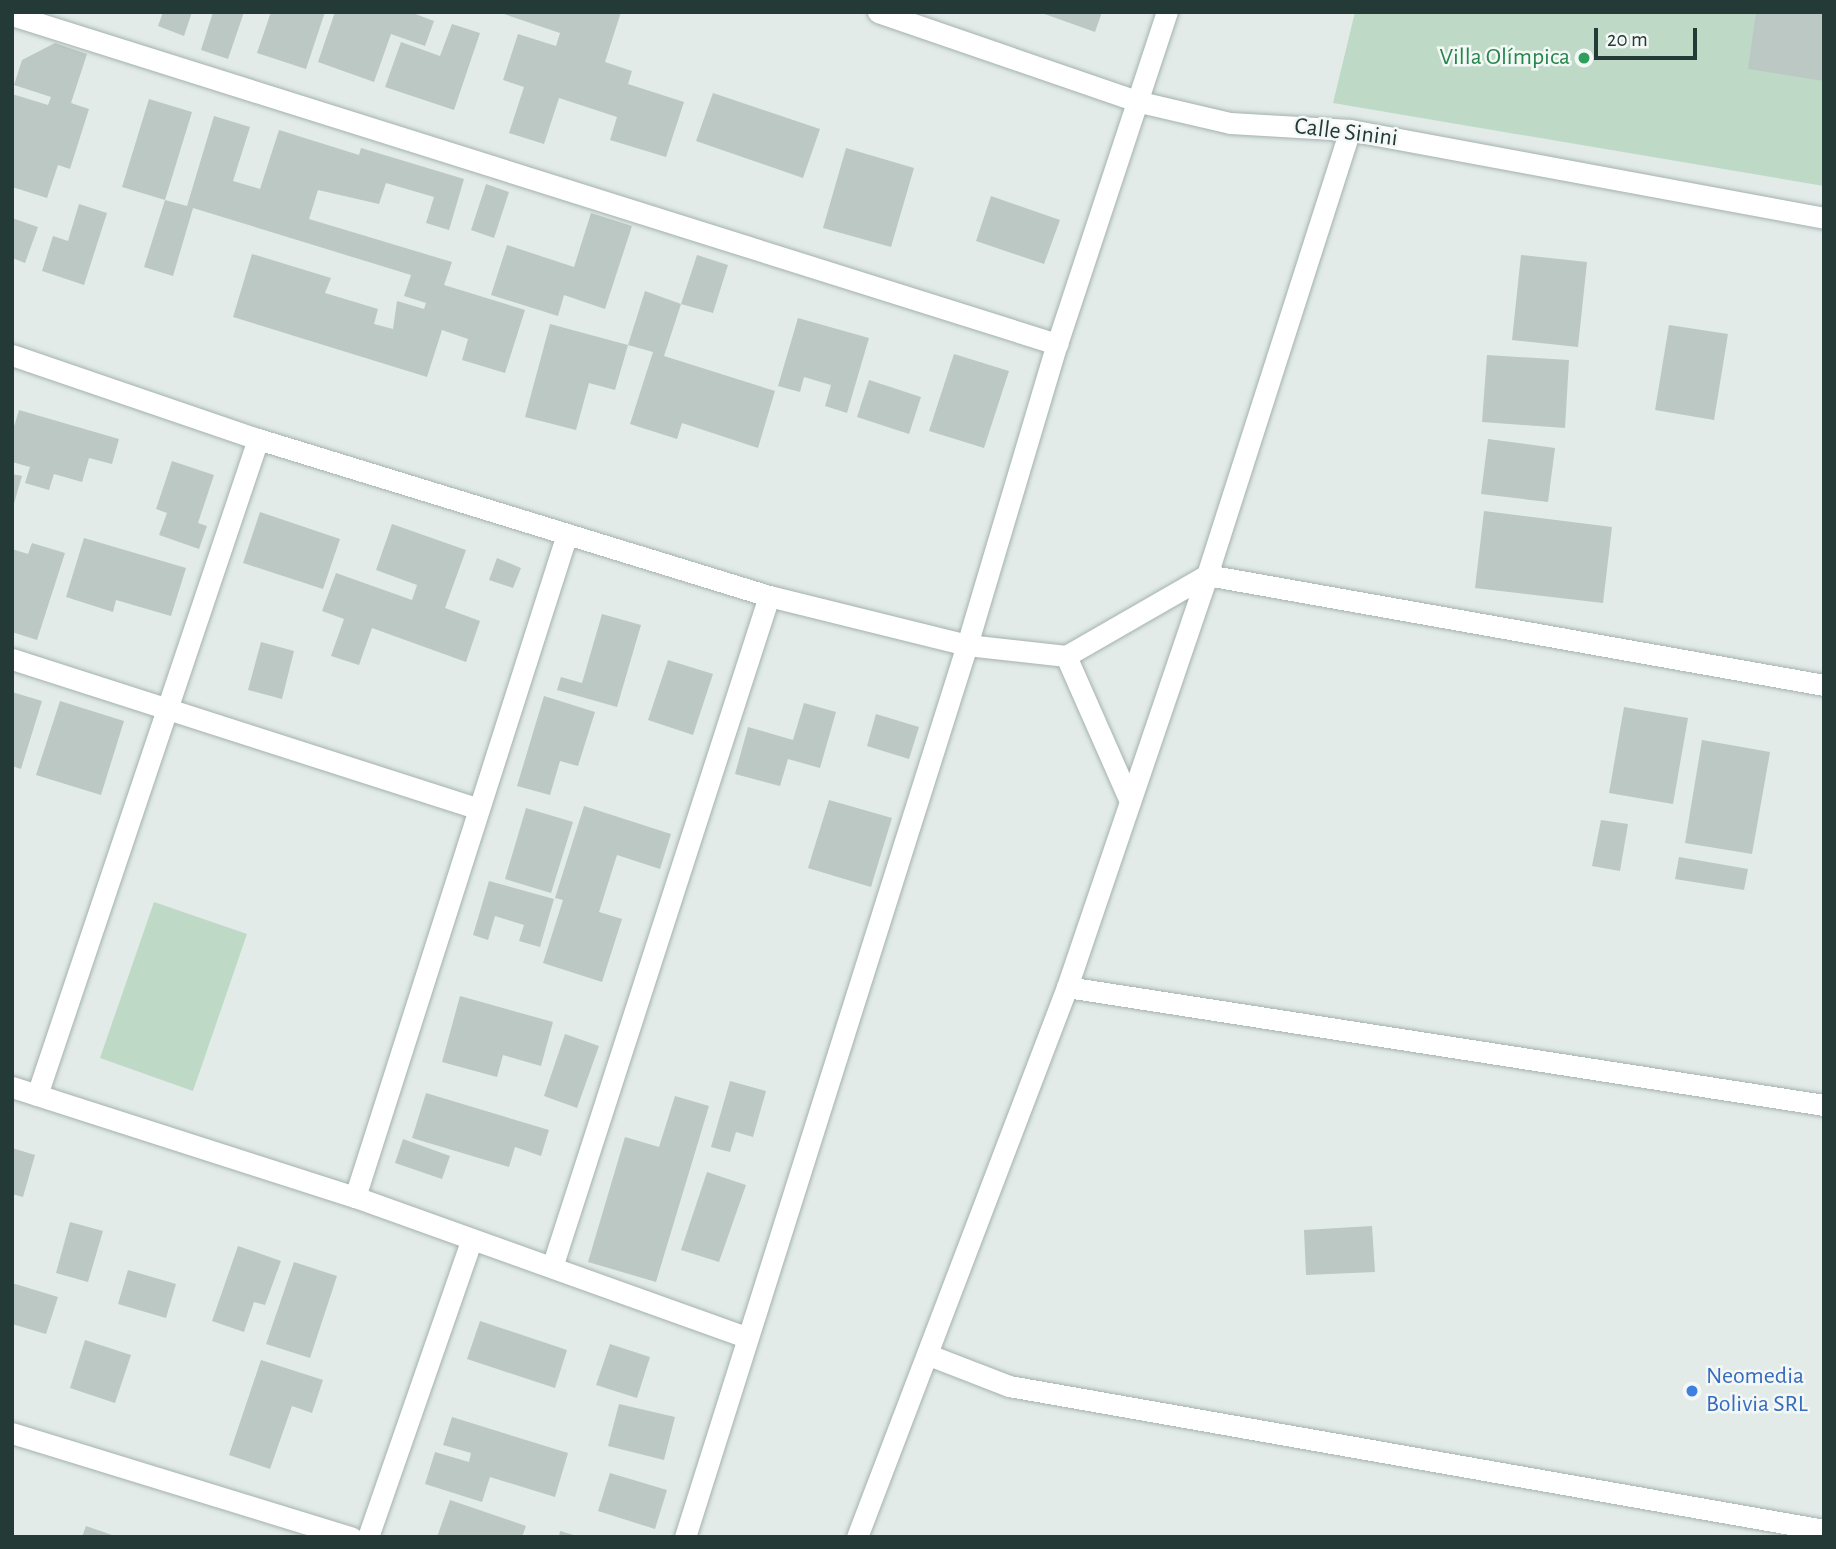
<!DOCTYPE html>
<html>
<head>
<meta charset="utf-8">
<style>
  body { margin:0 }
  #map { position:relative; width:1836px; height:1549px; overflow:hidden; background:#e2ebe8; font-family:"Alegreya Sans",sans-serif }
  div>[style] { position:absolute }
  .green>* { inset:0; background:#bedac7 }
  .building>* { inset:0; background:#bbc8c4 }
  .roads { filter:drop-shadow(0 0 2px #a5b2af) drop-shadow(0 0 2px #a5b2af) }
  .minor>* { height:21px; margin:-10.5px; padding:0 10.5px; transform-origin:10.5px; border-radius:10.5px; background:#fff }
  .tertiary>* { height:21px; margin:-10.5px; padding:0 10.5px; transform-origin:10.5px; border-radius:10.5px; background:#fff }
  .dots>* { width:19px; height:19px; translate:-50% -50%; box-sizing:border-box; border:4px solid #f3f8f6; border-radius:50% }
  span { translate:-50% -50%; white-space:nowrap; text-align:center; line-height:1.15; -webkit-text-stroke:5px #f3f8f6; paint-order:stroke }
  .leisure-label { font-size:24px; color:#27864d }
  .right { translate:-100% -50%; text-align:right }
  .street-label { font-size:24px; color:#243a36 }
  .shop-label { font-size:24px; color:#366cbe }
  .left { translate:0 -50%; text-align:left }
  .frame { position:absolute; inset:0; border:14px solid #243a36; pointer-events:none }
  .scale { position:absolute; left:1594px; top:28px; width:103px; height:32px; box-sizing:border-box; border:4px solid #243a36; border-top:0; padding-left:9px; font-size:21px; line-height:24px; white-space:nowrap; color:#243a36; -webkit-text-stroke:5px #f3f8f6; paint-order:stroke }
</style>
</head>
<body>
<div id="map">
  <div class="green">
    <i style="clip-path:polygon(1355px 12px,1824px 12px,1824px 186px,1333px 103px)"></i>
    <i style="clip-path:polygon(154px 902px,247px 934px,193px 1091px,100px 1058px)"></i>
  </div>
  <div class="building">
    <i style="clip-path:polygon(163px 12px,192px 12px,184px 36px,158px 26px)"></i>
    <i style="clip-path:polygon(213px 12px,244px 12px,228px 59px,201px 50px)"></i>
    <i style="clip-path:polygon(271px 12px,325px 12px,306px 69px,257px 53px)"></i>
    <i style="clip-path:polygon(335px 12px,410px 12px,434px 21px,425px 46px,391px 34px,374px 82px,318px 62px)"></i>
    <i style="clip-path:polygon(498px 12px,621px 12px,605px 62px,632px 71px,628px 84px,684px 102px,666px 157px,610px 140px,617px 117px,559px 98px,544px 144px,509px 133px,524px 87px,503px 80px,518px 34px,556px 46px,560px 33px)"></i>
    <i style="clip-path:polygon(1039px 12px,1102px 12px,1095px 32px)"></i>
    <i style="clip-path:polygon(1756px 12px,1824px 12px,1824px 81px,1748px 69px)"></i>
    <i style="clip-path:polygon(452px 24px,480px 33px,454px 110px,385px 87px,401px 42px,440px 56px)"></i>
    <i style="clip-path:polygon(55px 43px,87px 54px,71px 103px,89px 109px,70px 169px,58px 165px,47px 198px,12px 187px,12px 94px,48px 105px,51px 97px,14px 85px,22px 60px)"></i>
    <i style="clip-path:polygon(713px 93px,820px 129px,803px 178px,696px 141px)"></i>
    <i style="clip-path:polygon(149px 99px,192px 112px,165px 200px,122px 187px)"></i>
    <i style="clip-path:polygon(214px 116px,250px 127px,233px 181px,260px 189px,279px 130px,359px 155px,361px 148px,464px 179px,449px 230px,426px 223px,434px 197px,386px 183px,379px 204px,318px 190px,309px 219px,452px 262px,444px 285px,525px 310px,505px 373px,462px 360px,468px 339px,442px 330px,427px 377px,233px 317px,252px 254px,331px 278px,325px 293px,378px 309px,374px 324px,393px 329px,397px 301px,424px 309px,426px 303px,404px 296px,411px 275px,193px 208px,173px 276px,144px 267px,165px 200px,187px 206px)"></i>
    <i style="clip-path:polygon(846px 148px,914px 168px,891px 247px,823px 228px)"></i>
    <i style="clip-path:polygon(486px 184px,509px 192px,494px 238px,471px 230px)"></i>
    <i style="clip-path:polygon(991px 196px,1060px 220px,1044px 264px,976px 241px)"></i>
    <i style="clip-path:polygon(79px 204px,107px 213px,84px 285px,42px 271px,53px 236px,68px 241px)"></i>
    <i style="clip-path:polygon(591px 213px,632px 226px,605px 309px,564px 295px,558px 316px,491px 295px,507px 245px,574px 267px)"></i>
    <i style="clip-path:polygon(12px 218px,38px 227px,25px 263px,12px 258px)"></i>
    <i style="clip-path:polygon(697px 255px,728px 265px,713px 313px,681px 304px)"></i>
    <i style="clip-path:polygon(1521px 255px,1587px 262px,1578px 347px,1512px 340px)"></i>
    <i style="clip-path:polygon(645px 291px,681px 304px,664px 356px,775px 391px,758px 448px,682px 423px,677px 439px,630px 424px,653px 352px,628px 345px)"></i>
    <i style="clip-path:polygon(798px 318px,869px 338px,847px 413px,825px 406px,831px 385px,804px 377px,800px 392px,778px 386px)"></i>
    <i style="clip-path:polygon(550px 324px,628px 345px,615px 390px,589px 383px,576px 430px,525px 417px)"></i>
    <i style="clip-path:polygon(1669px 325px,1728px 334px,1714px 420px,1655px 410px)"></i>
    <i style="clip-path:polygon(954px 354px,1009px 371px,984px 448px,929px 431px)"></i>
    <i style="clip-path:polygon(1487px 355px,1569px 360px,1565px 428px,1482px 422px)"></i>
    <i style="clip-path:polygon(869px 380px,921px 397px,909px 434px,857px 417px)"></i>
    <i style="clip-path:polygon(19px 410px,119px 439px,112px 464px,89px 458px,82px 482px,54px 474px,49px 490px,25px 483px,30px 467px,12px 462px,12px 433px)"></i>
    <i style="clip-path:polygon(1488px 439px,1555px 448px,1548px 502px,1481px 494px)"></i>
    <i style="clip-path:polygon(172px 461px,214px 475px,198px 523px,207px 526px,199px 549px,159px 535px,167px 513px,156px 509px)"></i>
    <i style="clip-path:polygon(12px 474px,22px 476px,13px 507px,12px 507px)"></i>
    <i style="clip-path:polygon(1484px 511px,1612px 527px,1603px 603px,1475px 588px)"></i>
    <i style="clip-path:polygon(260px 512px,340px 539px,323px 589px,243px 563px)"></i>
    <i style="clip-path:polygon(392px 524px,466px 550px,445px 608px,480px 621px,466px 662px,372px 628px,359px 665px,331px 656px,344px 619px,322px 611px,336px 573px,412px 600px,417px 585px,376px 570px)"></i>
    <i style="clip-path:polygon(84px 538px,186px 568px,171px 616px,116px 600px,113px 612px,66px 597px)"></i>
    <i style="clip-path:polygon(32px 543px,65px 553px,37px 640px,12px 632px,12px 549px,28px 554px)"></i>
    <i style="clip-path:polygon(497px 558px,521px 568px,513px 588px,489px 580px)"></i>
    <i style="clip-path:polygon(602px 614px,641px 625px,617px 707px,557px 690px,561px 677px,582px 683px)"></i>
    <i style="clip-path:polygon(261px 642px,294px 651px,282px 699px,248px 690px)"></i>
    <i style="clip-path:polygon(668px 660px,713px 674px,693px 735px,648px 720px)"></i>
    <i style="clip-path:polygon(12px 692px,42px 701px,21px 769px,12px 766px)"></i>
    <i style="clip-path:polygon(544px 696px,595px 712px,578px 766px,560px 761px,550px 795px,517px 786px)"></i>
    <i style="clip-path:polygon(60px 701px,124px 721px,101px 795px,36px 775px)"></i>
    <i style="clip-path:polygon(804px 703px,836px 712px,820px 768px,788px 759px,780px 786px,735px 774px,748px 727px,793px 740px)"></i>
    <i style="clip-path:polygon(1624px 707px,1688px 718px,1673px 804px,1609px 793px)"></i>
    <i style="clip-path:polygon(876px 714px,919px 727px,909px 759px,867px 746px)"></i>
    <i style="clip-path:polygon(1702px 740px,1770px 752px,1752px 854px,1685px 843px)"></i>
    <i style="clip-path:polygon(829px 800px,892px 818px,871px 887px,808px 868px)"></i>
    <i style="clip-path:polygon(584px 806px,671px 834px,660px 869px,617px 855px,599px 912px,622px 919px,602px 982px,543px 963px,563px 900px,555px 898px)"></i>
    <i style="clip-path:polygon(526px 808px,573px 822px,551px 893px,505px 879px)"></i>
    <i style="clip-path:polygon(1601px 820px,1628px 824px,1620px 871px,1592px 866px)"></i>
    <i style="clip-path:polygon(1679px 857px,1748px 869px,1744px 890px,1675px 879px)"></i>
    <i style="clip-path:polygon(489px 881px,554px 899px,540px 947px,519px 941px,524px 925px,495px 916px,488px 940px,473px 935px)"></i>
    <i style="clip-path:polygon(460px 996px,553px 1022px,541px 1066px,503px 1055px,497px 1077px,442px 1062px)"></i>
    <i style="clip-path:polygon(565px 1034px,599px 1046px,577px 1108px,544px 1096px)"></i>
    <i style="clip-path:polygon(730px 1081px,766px 1091px,753px 1137px,736px 1132px,730px 1152px,711px 1147px)"></i>
    <i style="clip-path:polygon(426px 1093px,549px 1130px,541px 1156px,515px 1147px,509px 1167px,412px 1138px)"></i>
    <i style="clip-path:polygon(675px 1096px,709px 1106px,656px 1282px,588px 1262px,625px 1137px,659px 1147px)"></i>
    <i style="clip-path:polygon(403px 1139px,450px 1156px,442px 1179px,395px 1163px)"></i>
    <i style="clip-path:polygon(12px 1148px,35px 1155px,23px 1197px,12px 1194px)"></i>
    <i style="clip-path:polygon(707px 1172px,746px 1185px,719px 1262px,681px 1250px)"></i>
    <i style="clip-path:polygon(70px 1222px,103px 1231px,88px 1282px,56px 1273px)"></i>
    <i style="clip-path:polygon(1372px 1226px,1375px 1272px,1306px 1275px,1304px 1230px)"></i>
    <i style="clip-path:polygon(238px 1246px,281px 1261px,265px 1305px,254px 1302px,244px 1332px,212px 1321px)"></i>
    <i style="clip-path:polygon(294px 1262px,337px 1276px,310px 1358px,266px 1344px)"></i>
    <i style="clip-path:polygon(128px 1270px,176px 1284px,166px 1318px,118px 1304px)"></i>
    <i style="clip-path:polygon(12px 1283px,58px 1297px,46px 1334px,12px 1324px)"></i>
    <i style="clip-path:polygon(480px 1321px,567px 1350px,555px 1388px,467px 1359px)"></i>
    <i style="clip-path:polygon(85px 1340px,131px 1355px,115px 1403px,70px 1388px)"></i>
    <i style="clip-path:polygon(610px 1344px,650px 1357px,637px 1398px,596px 1385px)"></i>
    <i style="clip-path:polygon(261px 1360px,323px 1380px,312px 1413px,292px 1406px,270px 1469px,229px 1455px)"></i>
    <i style="clip-path:polygon(619px 1404px,675px 1417px,664px 1460px,608px 1446px)"></i>
    <i style="clip-path:polygon(452px 1417px,568px 1453px,555px 1497px,490px 1477px,482px 1502px,425px 1484px,435px 1452px,469px 1462px,471px 1453px,443px 1445px)"></i>
    <i style="clip-path:polygon(610px 1473px,667px 1490px,655px 1529px,598px 1511px)"></i>
    <i style="clip-path:polygon(450px 1500px,526px 1526px,522px 1537px,437px 1537px)"></i>
    <i style="clip-path:polygon(86px 1526px,115px 1536px,115px 1537px,82px 1537px)"></i>
    <i style="clip-path:polygon(560px 1531px,577px 1536px,577px 1537px,559px 1537px)"></i>
  </div>
  <div class="roads">
    <div class="minor">
      <i style="left:878px;top:12px;width:277px;rotate:19deg"></i>
      <i style="left:1140px;top:102px;width:92px;rotate:13.1deg"></i>
      <i style="left:1230px;top:123px;width:120px;rotate:3.3deg"></i>
      <i style="left:12px;top:15px;width:1096px;rotate:17.48deg"></i>
      <i style="left:1066px;top:656px;width:158px;rotate:66.2deg"></i>
      <i style="left:12px;top:659px;width:490px;rotate:17.8deg"></i>
      <i style="left:1067px;top:987px;width:766px;rotate:8.86deg"></i>
      <i style="left:12px;top:1087px;width:360px;rotate:17.8deg"></i>
      <i style="left:355px;top:1197px;width:416px;rotate:19.7deg"></i>
      <i style="left:37px;top:1095px;width:692px;rotate:-71.38deg"></i>
      <i style="left:355px;top:1197px;width:696px;rotate:-72.27deg"></i>
      <i style="left:552px;top:1267px;width:705px;rotate:-72.08deg"></i>
      <i style="left:929px;top:1355px;width:86px;rotate:21.2deg"></i>
      <i style="left:1009px;top:1386px;width:828px;rotate:10.02deg"></i>
      <i style="left:12px;top:1433px;width:355px;rotate:17.1deg"></i>
      <i style="left:368px;top:1537px;width:312px;rotate:-70.8deg"></i>
      <i style="left:685px;top:1537px;width:936px;rotate:-72.46deg"></i>
      <i style="left:967px;top:645px;width:314px;rotate:-73.4deg"></i>
      <i style="left:1057px;top:344px;width:350px;rotate:-71.7deg"></i>
      <i style="left:857px;top:1537px;width:589px;rotate:-69.1deg"></i>
      <i style="left:1067px;top:987px;width:435px;rotate:-71.2deg"></i>
      <i style="left:1207px;top:575px;width:627px;rotate:10.11deg"></i>
    </div>
    <div class="tertiary">
      <i style="left:12px;top:355px;width:260px;rotate:18.9deg"></i>
      <i style="left:258px;top:439px;width:535px;rotate:17.08deg"></i>
      <i style="left:769px;top:596px;width:204px;rotate:13.9deg"></i>
      <i style="left:967px;top:645px;width:100px;rotate:6.3deg"></i>
      <i style="left:1066px;top:656px;width:163px;rotate:-29.9deg"></i>
      <i style="left:1207px;top:575px;width:467px;rotate:-72.2deg"></i>
      <i style="left:1350px;top:130px;width:482px;rotate:10.5deg"></i>
    </div>
  </div>
  <div class="dots">
    <i style="left:1584px;top:58px;background:#2e9e5b"></i>
    <i style="left:1692px;top:1391px;background:#3f7fe0"></i>
  </div>
  <div class="leisure-label">
    <span class="right" style="left:1570px;top:58px">Villa Olímpica</span>
  </div>
  <div class="street-label">
    <span style="left:1346px;top:133px;rotate:7deg">Calle Sinini</span>
  </div>
  <div class="shop-label">
    <span class="left" style="left:1706px;top:1391px">Neomedia<br>Bolivia SRL</span>
  </div>
  <div class="frame"></div>
  <div class="scale">20 m</div>
</div>
</body>
</html>
